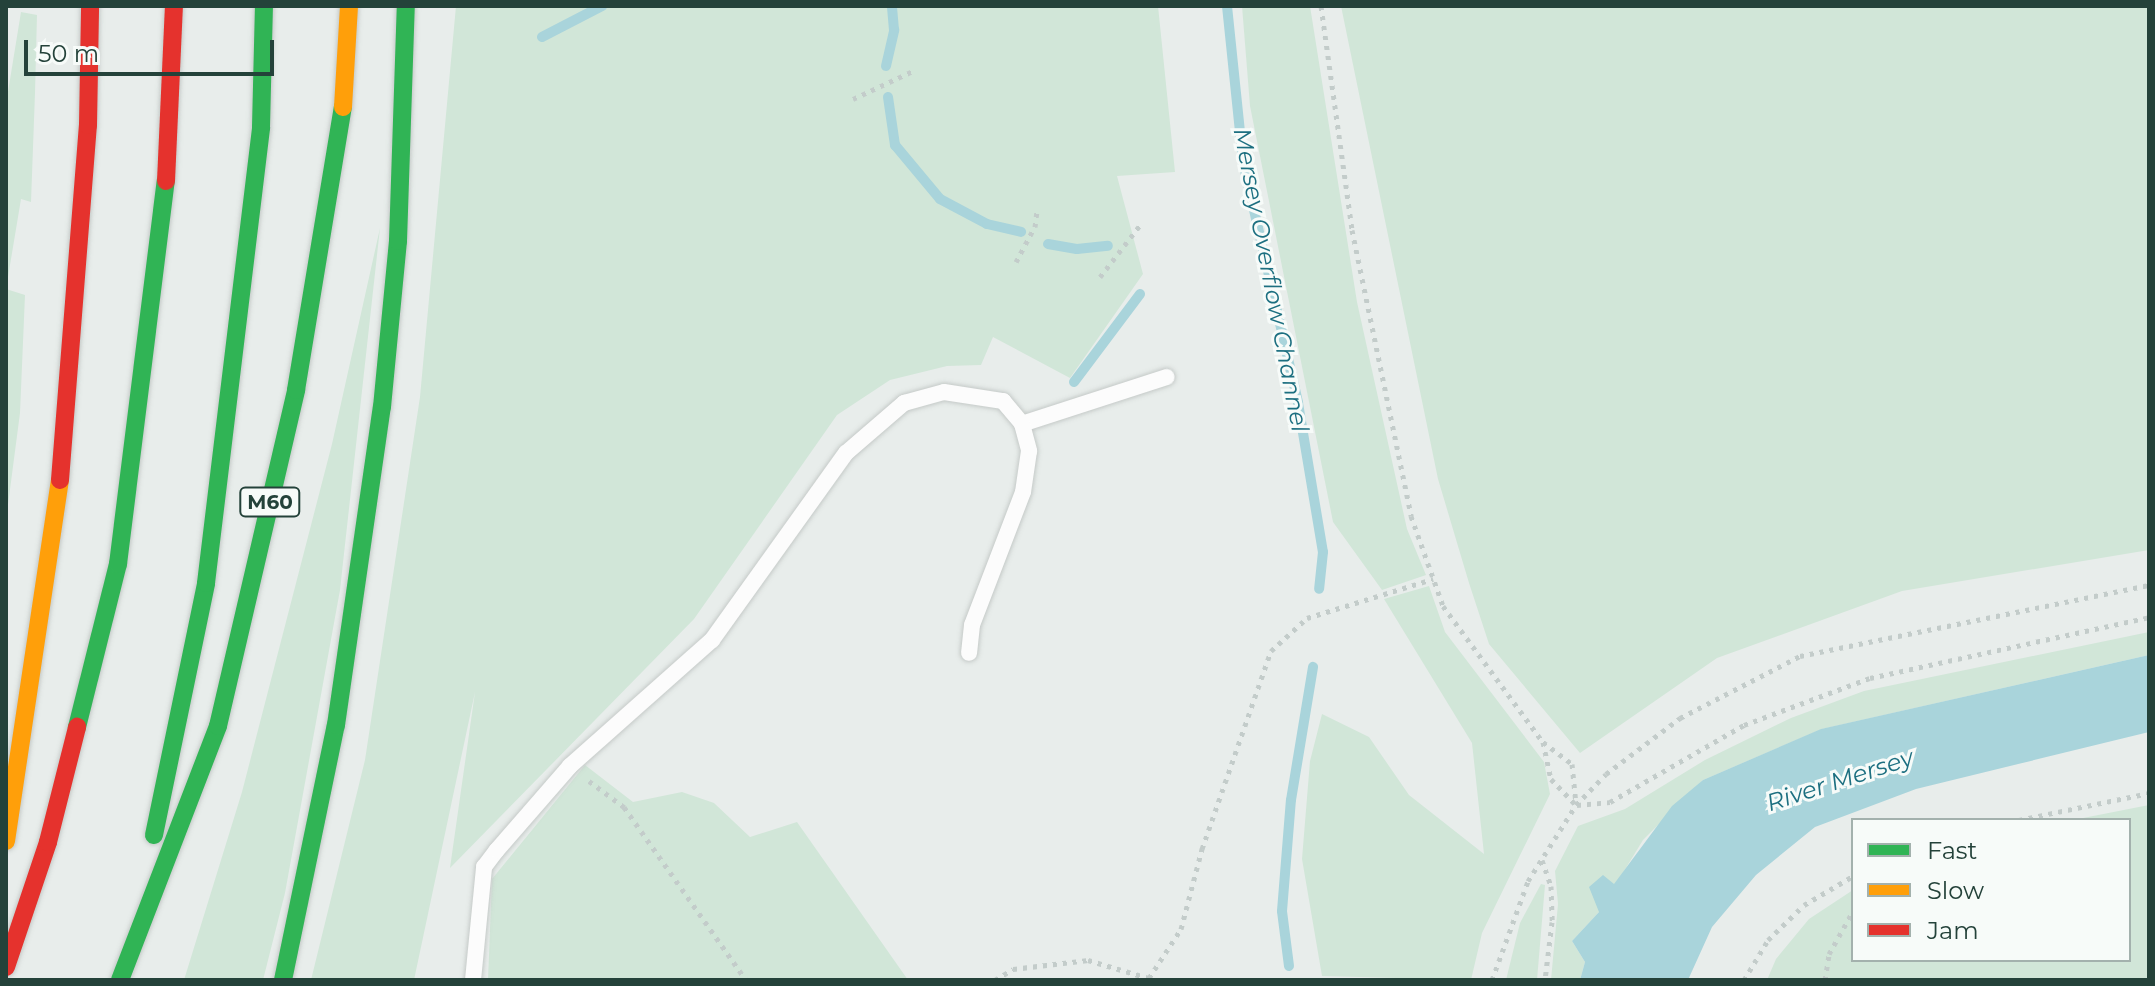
<!DOCTYPE html>
<html>
<head>
<meta charset="utf-8">
<style>
  body { margin:0 }
  #map { position:relative; width:2155px; height:986px; overflow:hidden; background:#e8edeb; font-family:Montserrat,sans-serif }
  div>[style] { position:absolute }
  .green>* { inset:0; background:#d1e6d8 }
  .water>* { inset:0; background:#a9d4db }
  .stream>* { height:10px; margin:-5px; padding:0 5px; transform-origin:5px; border-radius:5px; background:#a9d4db }
  .path>* { height:5px; margin-top:-2.5px; transform-origin:0; background:repeating-linear-gradient(90deg,#c3ccca 0 4px,transparent 0 10px) }
  .roads { filter:drop-shadow(0 0 2px #c5cac8) drop-shadow(0 0 2px #c5cac8) }
  .lane>* { height:16px; margin:-8px; padding:0 8px; transform-origin:8px; border-radius:8px; background:#fcfcfc }
  .fast>* { height:18px; margin:-9px; padding:0 9px; transform-origin:9px; border-radius:9px; background:#30b455 }
  .slow>* { height:18px; margin:-9px; padding:0 9px; transform-origin:9px; border-radius:9px; background:#ff9f0a }
  .jam>* { height:18px; margin:-9px; padding:0 9px; transform-origin:9px; border-radius:9px; background:#e5322d }
  span { translate:-50% -50%; white-space:nowrap; text-align:center; line-height:1.15; -webkit-text-stroke:6px #f7fbf9; paint-order:stroke }
  .shield-label span { padding:2px 6px; background:#f7fbf9; border:2px solid; border-radius:6px; -webkit-text-stroke-width:0 }
  .shield-label { font-size:20px; color:#24423a; font-weight:700 }
  .water-label { font-size:24px; color:#1c6f80; font-style:italic }
  .frame { position:absolute; inset:0; border:8px solid #24423a; pointer-events:none }
  .legend { position:absolute; left:1851px; top:818px; width:280px; height:144px; box-sizing:border-box; background:#f7fbf9; border:2px solid #a3b1ad; margin:0; padding:10px 14px; list-style:none; font-size:24px; color:#24423a }
  .legend li { display:flex; align-items:center; gap:16px; height:40px }
  .legend b { width:40px; border:2px solid #a3b1ad }
  .scale { position:absolute; left:24px; top:40px; width:250px; height:36px; box-sizing:border-box; border:4px solid #24423a; border-top:0; padding-left:10px; font-size:24px; line-height:28px; white-space:nowrap; color:#24423a; -webkit-text-stroke:6px #f7fbf9; paint-order:stroke }
</style>
</head>
<body>
<div id="map">
  <div class="green">
    <i style="clip-path:polygon(456px 6px,1158px 6px,1175px 172px,1117px 176px,1143px 274px,1070px 378px,993px 337px,981px 365px,947px 366px,890px 380px,837px 415px,694px 619px,450px 868px,475px 692px,414px 980px,311px 980px,365px 760px,420px 397px)"></i>
    <i style="clip-path:polygon(1242px 6px,1310px 6px,1357px 302px,1407px 529px,1426px 575px,1382px 590px,1333px 522px,1250px 106px)"></i>
    <i style="clip-path:polygon(1341px 6px,2149px 6px,2149px 550px,1902px 591px,1717px 658px,1580px 753px,1489px 644px,1469px 583px,1438px 479px)"></i>
    <i style="clip-path:polygon(21px 12px,37px 15px,35px 93px,31px 202px,21px 199px,6px 289px,25px 295px,20px 413px,6px 520px,6px 104px)"></i>
    <i style="clip-path:polygon(380px 228px,340px 590px,285px 893px,263px 980px,184px 980px,242px 792px,332px 444px)"></i>
    <i style="clip-path:polygon(1429px 586px,1445px 632px,1544px 762px,1550px 794px,1482px 933px,1471px 980px,1322px 976px,1302px 859px,1310px 761px,1322px 714px,1369px 737px,1409px 795px,1484px 854px,1472px 743px,1384px 599px)"></i>
    <i style="clip-path:polygon(2149px 632px,2149px 655px,1822px 729px,1703px 780px,1643px 840px,1599px 912px,1572px 941px,1585px 962px,1580px 980px,1551px 980px,1558px 904px,1555px 871px,1578px 826px,1625px 809px,1705px 760px,1791px 718px,1864px 691px)"></i>
    <i style="clip-path:polygon(585px 765px,633px 802px,682px 792px,714px 803px,750px 837px,797px 822px,908px 980px,488px 980px,492px 879px)"></i>
    <i style="clip-path:polygon(2149px 805px,2149px 980px,1767px 980px,1776px 959px,1809px 919px,1853px 890px,1853px 960px,2129px 960px,2129px 820px,2073px 820px)"></i>
    <i style="clip-path:polygon(1541px 884px,1545px 885px,1537px 980px,1506px 980px,1520px 923px)"></i>
  </div>
  <div class="water">
    <i style="clip-path:polygon(2149px 655px,2149px 732px,1916px 789px,1815px 827px,1756px 875px,1712px 927px,1688px 980px,1580px 980px,1585px 962px,1572px 941px,1599px 912px,1589px 887px,1603px 875px,1614px 884px,1672px 806px,1703px 780px,1821px 729px)"></i>
  </div>
  <div class="stream">
    <i style="left:1227px;top:6px;width:157px;rotate:84.1deg"></i>
    <i style="left:1243px;top:162px;width:247px;rotate:77.1deg"></i>
    <i style="left:1298px;top:403px;width:151px;rotate:80.5deg"></i>
    <i style="left:1323px;top:552px;width:37px;rotate:96deg"></i>
    <i style="left:542px;top:37px;width:68px;rotate:-27.3deg"></i>
    <i style="left:886px;top:66px;width:37px;rotate:-77deg"></i>
    <i style="left:894px;top:30px;width:24px;rotate:-95deg"></i>
    <i style="left:888px;top:97px;width:49px;rotate:81.7deg"></i>
    <i style="left:895px;top:145px;width:70px;rotate:50.2deg"></i>
    <i style="left:940px;top:199px;width:53px;rotate:28deg"></i>
    <i style="left:987px;top:224px;width:35px;rotate:13deg"></i>
    <i style="left:1048px;top:244px;width:29px;rotate:10deg"></i>
    <i style="left:1077px;top:249px;width:31px;rotate:-6deg"></i>
    <i style="left:1074px;top:382px;width:110px;rotate:-53.1deg"></i>
    <i style="left:1289px;top:966px;width:55px;rotate:-97.3deg"></i>
    <i style="left:1282px;top:911px;width:111px;rotate:-85.4deg"></i>
    <i style="left:1291px;top:800px;width:135px;rotate:-80.6deg"></i>
  </div>
  <div class="path">
    <i style="left:1321px;top:6px;width:226px;rotate:82.1deg"></i>
    <i style="left:1352px;top:230px;width:292px;rotate:78.3deg"></i>
    <i style="left:1411px;top:516px;width:96px;rotate:70.4deg"></i>
    <i style="left:1443px;top:606px;width:169px;rotate:53.7deg"></i>
    <i style="left:1543px;top:742px;width:38px;rotate:78deg"></i>
    <i style="left:1551px;top:779px;width:36px;rotate:46deg"></i>
    <i style="left:853px;top:99px;width:66px;rotate:-25deg"></i>
    <i style="left:1016px;top:262px;width:40px;rotate:-62deg"></i>
    <i style="left:1035px;top:227px;width:17px;rotate:-83deg"></i>
    <i style="left:1100px;top:277px;width:66px;rotate:-52.4deg"></i>
    <i style="left:1543px;top:742px;width:36px;rotate:37deg"></i>
    <i style="left:1572px;top:764px;width:40px;rotate:84.3deg"></i>
    <i style="left:589px;top:781px;width:44px;rotate:36.6deg"></i>
    <i style="left:624px;top:807px;width:212px;rotate:54.8deg"></i>
    <i style="left:1577px;top:805px;width:33px;rotate:-5deg"></i>
    <i style="left:1610px;top:802px;width:155px;rotate:-29.9deg"></i>
    <i style="left:1744px;top:725px;width:134px;rotate:-20.5deg"></i>
    <i style="left:1870px;top:678px;width:286px;rotate:-12.3deg"></i>
    <i style="left:2019px;top:820px;width:133px;rotate:-11.7deg"></i>
    <i style="left:1542px;top:860px;width:28px;rotate:71deg"></i>
    <i style="left:1551px;top:886px;width:36px;rotate:88deg"></i>
    <i style="left:1552px;top:922px;width:58px;rotate:96.9deg"></i>
    <i style="left:1149px;top:978px;width:59px;rotate:-56.9deg"></i>
    <i style="left:1181px;top:929px;width:83px;rotate:-75.3deg"></i>
    <i style="left:1202px;top:849px;width:210px;rotate:-70.8deg"></i>
    <i style="left:1271px;top:651px;width:49px;rotate:-42.5deg"></i>
    <i style="left:1307px;top:618px;width:132px;rotate:-17.2deg"></i>
    <i style="left:995px;top:980px;width:21px;rotate:-31deg"></i>
    <i style="left:1013px;top:969px;width:76px;rotate:-6.8deg"></i>
    <i style="left:1088px;top:960px;width:70px;rotate:16.6deg"></i>
    <i style="left:1492px;top:980px;width:105px;rotate:-70deg"></i>
    <i style="left:1528px;top:881px;width:90px;rotate:-57.7deg"></i>
    <i style="left:1576px;top:805px;width:43px;rotate:-45.9deg"></i>
    <i style="left:1606px;top:774px;width:93px;rotate:-37.1deg"></i>
    <i style="left:1680px;top:718px;width:135px;rotate:-27.3deg"></i>
    <i style="left:1800px;top:656px;width:356px;rotate:-11.5deg"></i>
    <i style="left:1744px;top:980px;width:47px;rotate:-59deg"></i>
    <i style="left:1768px;top:940px;width:50px;rotate:-44.2deg"></i>
    <i style="left:1804px;top:905px;width:57px;rotate:-30.6deg"></i>
    <i style="left:1825px;top:980px;width:26px;rotate:-81deg"></i>
    <i style="left:1829px;top:954px;width:49px;rotate:-60.8deg"></i>
  </div>
  <div class="roads">
    <div class="lane">
      <i style="left:1022px;top:424px;width:152px;rotate:-18deg"></i>
      <i style="left:473px;top:980px;width:114px;rotate:-84.4deg"></i>
      <i style="left:484px;top:867px;width:21px;rotate:-53deg"></i>
      <i style="left:497px;top:850px;width:111px;rotate:-49deg"></i>
      <i style="left:570px;top:766px;width:190px;rotate:-41.6deg"></i>
      <i style="left:712px;top:640px;width:230px;rotate:-54.4deg"></i>
      <i style="left:846px;top:453px;width:77px;rotate:-40.8deg"></i>
      <i style="left:904px;top:403px;width:41px;rotate:-15.4deg"></i>
      <i style="left:944px;top:392px;width:60px;rotate:8.7deg"></i>
      <i style="left:1003px;top:401px;width:30px;rotate:50deg"></i>
      <i style="left:1022px;top:424px;width:28px;rotate:75deg"></i>
      <i style="left:1029px;top:451px;width:41px;rotate:98.3deg"></i>
      <i style="left:1023px;top:492px;width:142px;rotate:111deg"></i>
      <i style="left:972px;top:625px;width:28px;rotate:96deg"></i>
    </div>
    <div class="fast">
      <i style="left:77px;top:727px;width:168px;rotate:-75.9deg"></i>
      <i style="left:118px;top:564px;width:386px;rotate:-82.9deg"></i>
      <i style="left:154px;top:835px;width:257px;rotate:-78.3deg"></i>
      <i style="left:206px;top:583px;width:459px;rotate:-83.1deg"></i>
      <i style="left:261px;top:127px;width:121px;rotate:-88.6deg"></i>
      <i style="left:120px;top:980px;width:272px;rotate:-68.9deg"></i>
      <i style="left:218px;top:726px;width:345px;rotate:-76.9deg"></i>
      <i style="left:296px;top:390px;width:287px;rotate:-80.6deg"></i>
      <i style="left:283px;top:980px;width:260px;rotate:-78.3deg"></i>
      <i style="left:336px;top:725px;width:321px;rotate:-81.8deg"></i>
      <i style="left:382px;top:407px;width:167px;rotate:-84.5deg"></i>
      <i style="left:398px;top:241px;width:235px;rotate:-88.1deg"></i>
    </div>
    <div class="slow">
      <i style="left:343px;top:107px;width:101px;rotate:-86.6deg"></i>
      <i style="left:6px;top:841px;width:365px;rotate:-81.5deg"></i>
    </div>
    <div class="jam">
      <i style="left:166px;top:181px;width:175px;rotate:-87.4deg"></i>
      <i style="left:60px;top:480px;width:356px;rotate:-85.5deg"></i>
      <i style="left:88px;top:125px;width:119px;rotate:-89deg"></i>
      <i style="left:6px;top:967px;width:132px;rotate:-71.4deg"></i>
      <i style="left:48px;top:842px;width:119px;rotate:-75.8deg"></i>
    </div>
  </div>
  <div class="shield-label">
    <span style="left:270px;top:502px">M60</span>
  </div>
  <div class="water-label">
    <span style="left:1271px;top:280px;rotate:79deg">Mersey Overflow Channel</span>
    <span style="left:1840px;top:780px;rotate:-18deg">River Mersey</span>
  </div>
  <div class="frame"></div>
  <ul class="legend">
  <li><b style="height:10px;background:#30b455"></b>Fast</li>
  <li><b style="height:10px;background:#ff9f0a"></b>Slow</li>
  <li><b style="height:10px;background:#e5322d"></b>Jam</li>
  </ul>
  <div class="scale">50 m</div>
</div>
</body>
</html>
